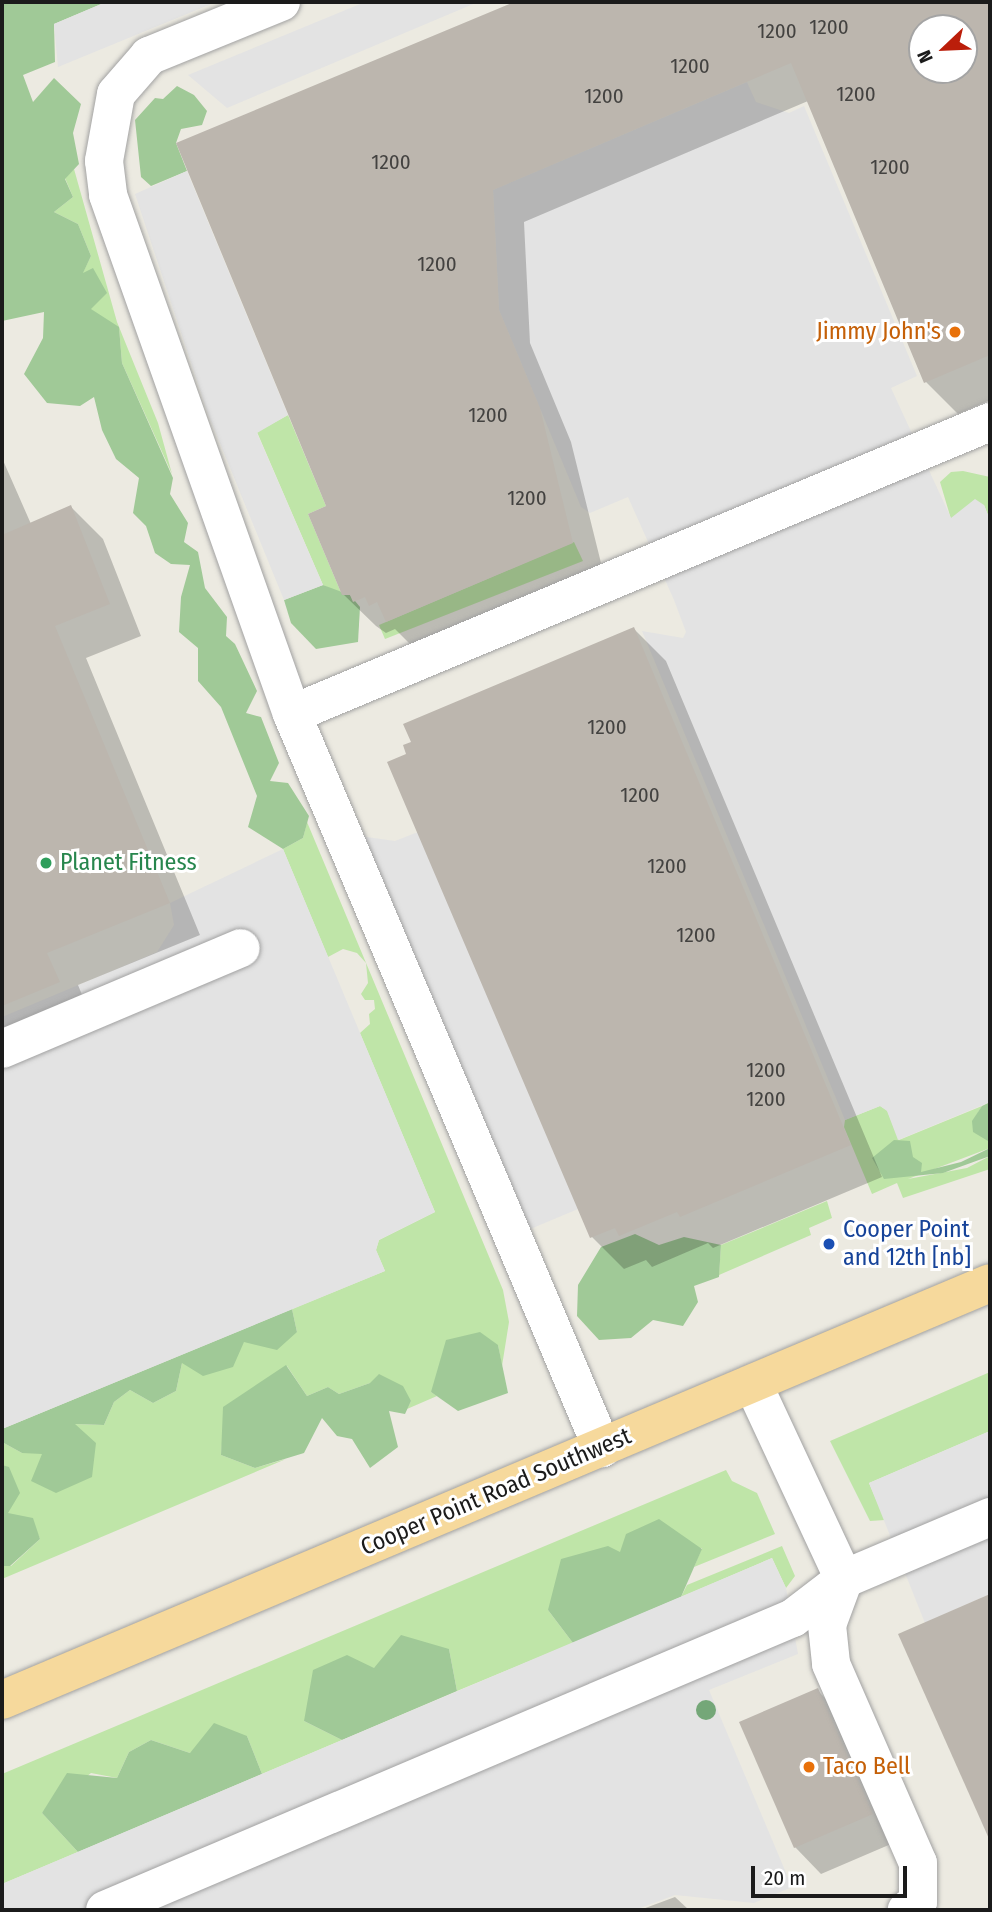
<!DOCTYPE html>
<html>
<head>
<meta charset="utf-8">
<style>
  body { margin:0 }
  #map { position:relative; width:992px; height:1912px; overflow:hidden; background:#eceae1; font-family:"Fira Sans Condensed",sans-serif }
  div>[style] { position:absolute }
  .grass>* { inset:0; background:#bfe5a8 }
  .forest>* { inset:0; background:#a0c997 }
  .parking>* { inset:0; background:#e3e3e3 }
  .shadow>* { inset:0; background:#0003 }
  .building>* { inset:0; background:#bcb6ae }
  .roads { filter:drop-shadow(0 0 2px #a2a2a2) drop-shadow(0 0 2px #a2a2a2) }
  .minor>* { height:38px; margin:-19px; padding:0 19px; transform-origin:19px; border-radius:19px; background:#fff }
  .major>* { height:38px; margin:-19px; padding:0 19px; transform-origin:19px; border-radius:19px; background:#f6d99c }
  .trees>* { width:20px; height:20px; margin:-10px; border-radius:50%; background:#74a778 }
  .dots>* { width:19px; height:19px; translate:-50% -50%; box-sizing:border-box; border:4px solid #fff; border-radius:50% }
  span { translate:-50% -50%; white-space:nowrap; text-align:center; line-height:1.15; -webkit-text-stroke:6px #fff; paint-order:stroke }
  .number-label { font-size:21px; color:#434240 }
  .number-label span { -webkit-text-stroke-width:0 }
  .food-label { font-size:24px; color:#c56008 }
  .right { translate:-100% -50%; text-align:right }
  .left { translate:0 -50%; text-align:left }
  .leisure-label { font-size:24px; color:#27864d }
  .transit-label { font-size:24px; color:#164399 }
  .street-label { font-size:24px; color:#1b1b1b }
  .frame { position:absolute; inset:0; border:4px solid #1b1b1b; pointer-events:none }
  .north { position:absolute; left:908px; top:14px; width:70px; height:70px; box-sizing:border-box; background:#fff; border:2px solid #a4a4a4; border-radius:50%; rotate:247deg; font-size:19px; font-weight:700; line-height:28px; text-align:center; color:#1b1b1b }
  .north::after { content:''; display:block; margin:auto; width:24px; height:32px; background:#bb1e0a; clip-path:polygon(50% 0,100% 100%,50% 72%,0 100%) }
  .scale { position:absolute; left:751px; top:1866px; width:156px; height:32px; box-sizing:border-box; border:4px solid #1b1b1b; border-top:0; padding-left:9px; font-size:21px; line-height:24px; white-space:nowrap; color:#1b1b1b; -webkit-text-stroke:5px #fff; paint-order:stroke }
</style>
</head>
<body>
<div id="map">
  <div class="grass">
    <i style="clip-path:polygon(74px 169px,117px 322px,158px 423px,172px 474px,122px 363px,119px 328px,90px 309px,82px 274px,91px 256px,78px 224px,54px 212px,73px 197px,65px 178px)"></i>
    <i style="clip-path:polygon(288px 415px,326px 506px,308px 514px,342px 595px,323px 585px,257px 432px)"></i>
    <i style="clip-path:polygon(963px 471px,990px 477px,990px 520px,984px 505px,951px 519px,940px 482px,951px 472px)"></i>
    <i style="clip-path:polygon(574px 542px,583px 561px,385px 639px,379px 625px)"></i>
    <i style="clip-path:polygon(307px 822px,503px 1290px,509px 1322px,502px 1366px,498px 1345px,431px 1392px,437px 1396px,407px 1409px,411px 1401px,370px 1383px,339px 1394px,328px 1387px,307px 1396px,287px 1366px,222px 1444px,221px 1455px,255px 1468px,286px 1459px,2px 1579px,2px 1566px,11px 1566px,40px 1539px,36px 1530px,7px 1514px,9px 1468px,2px 1465px,2px 1442px,22px 1453px,74px 1424px,104px 1425px,114px 1402px,130px 1390px,153px 1403px,176px 1391px,182px 1363px,244px 1342px,297px 1332px,292px 1309px,385px 1271px,376px 1250px,379px 1240px,435px 1212px,360px 1033px,370px 1024px,369px 1014px,375px 1009px,374px 1000px,365px 1000px,361px 994px,368px 983px,366px 963px,357px 953px,343px 949px,328px 957px,283px 849px,303px 838px)"></i>
    <i style="clip-path:polygon(880px 1106px,887px 1110px,899px 1140px,982px 1106px,973px 1121px,974px 1132px,990px 1140px,990px 1148px,908px 1179px,967px 1168px,990px 1156px,990px 1169px,903px 1198px,897px 1183px,872px 1194px,844px 1127px,845px 1120px)"></i>
    <i style="clip-path:polygon(827px 1201px,832px 1218px,809px 1228px,811px 1235px,719px 1275px,721px 1245px)"></i>
    <i style="clip-path:polygon(990px 1372px,990px 1431px,869px 1483px,885px 1520px,870px 1521px,830px 1441px)"></i>
    <i style="clip-path:polygon(726px 1470px,732px 1481px,757px 1493px,775px 1534px,694px 1567px,702px 1548px,620px 1552px,548px 1610px,573px 1643px,457px 1691px,449px 1649px,374px 1668px,304px 1721px,342px 1740px,262px 1774px,247px 1736px,190px 1753px,151px 1740px,129px 1752px,117px 1778px,91px 1773px,42px 1813px,78px 1852px,2px 1884px,2px 1774px)"></i>
    <i style="clip-path:polygon(782px 1546px,795px 1576px,786px 1588px,772px 1558px,681px 1597px,687px 1585px)"></i>
  </div>
  <div class="forest">
    <i style="clip-path:polygon(2px 2px,106px 2px,54px 24px,55px 62px,23px 75px,33px 102px,54px 78px,81px 104px,73px 133px,79px 164px,65px 179px,73px 197px,54px 212px,78px 224px,91px 256px,83px 273px,93px 268px,107px 293px,91px 309px,119px 327px,122px 363px,173px 478px,170px 494px,188px 523px,184px 542px,198px 552px,205px 588px,227px 617px,226px 636px,235px 644px,257px 691px,246px 713px,261px 717px,279px 763px,270px 781px,288px 783px,309px 816px,303px 838px,283px 849px,248px 827px,257px 796px,221px 707px,198px 681px,198px 648px,179px 632px,181px 597px,190px 565px,171px 564px,155px 553px,146px 526px,133px 513px,139px 478px,116px 459px,102px 430px,94px 397px,80px 406px,47px 403px,24px 374px,43px 338px,44px 312px,2px 321px)"></i>
    <i style="clip-path:polygon(177px 86px,194px 95px,207px 111px,202px 125px,181px 129px,176px 143px,187px 171px,151px 186px,141px 177px,135px 120px,155px 98px,163px 99px)"></i>
    <i style="clip-path:polygon(323px 585px,350px 595px,360px 607px,358px 642px,316px 649px,291px 623px,284px 600px)"></i>
    <i style="clip-path:polygon(990px 1102px,990px 1140px,988px 1141px,973px 1132px,972px 1121px,982px 1106px)"></i>
    <i style="clip-path:polygon(894px 1140px,910px 1141px,913px 1157px,922px 1163px,921px 1172px,961px 1162px,990px 1148px,990px 1156px,943px 1173px,884px 1179px,872px 1158px)"></i>
    <i style="clip-path:polygon(635px 1234px,659px 1245px,684px 1237px,721px 1245px,719px 1277px,694px 1286px,698px 1302px,683px 1326px,653px 1320px,631px 1338px,599px 1340px,577px 1316px,578px 1285px,601px 1247px)"></i>
    <i style="clip-path:polygon(292px 1309px,297px 1332px,277px 1350px,244px 1342px,233px 1367px,203px 1376px,182px 1363px,176px 1391px,153px 1403px,130px 1390px,114px 1402px,104px 1425px,75px 1424px,96px 1443px,92px 1477px,56px 1493px,31px 1481px,42px 1454px,22px 1453px,2px 1442px,2px 1429px)"></i>
    <i style="clip-path:polygon(480px 1332px,498px 1345px,508px 1393px,458px 1411px,431px 1392px,446px 1340px)"></i>
    <i style="clip-path:polygon(286px 1365px,307px 1396px,328px 1387px,339px 1394px,370px 1383px,379px 1374px,403px 1386px,411px 1401px,405px 1414px,389px 1411px,398px 1447px,370px 1468px,352px 1439px,337px 1436px,322px 1418px,304px 1453px,255px 1468px,221px 1455px,223px 1407px)"></i>
    <i style="clip-path:polygon(2px 1465px,9px 1467px,20px 1493px,8px 1513px,33px 1518px,40px 1539px,10px 1566px,2px 1566px)"></i>
    <i style="clip-path:polygon(659px 1519px,702px 1549px,681px 1597px,573px 1643px,548px 1610px,561px 1559px,608px 1546px,620px 1552px,626px 1534px)"></i>
    <i style="clip-path:polygon(401px 1635px,449px 1649px,457px 1691px,342px 1740px,304px 1721px,313px 1670px,347px 1655px,374px 1668px)"></i>
    <i style="clip-path:polygon(214px 1723px,247px 1736px,262px 1774px,78px 1852px,42px 1813px,67px 1773px,117px 1778px,129px 1752px,151px 1740px,190px 1753px)"></i>
  </div>
  <div class="parking">
    <i style="clip-path:polygon(106px 2px,216px 2px,58px 67px,54px 24px)"></i>
    <i style="clip-path:polygon(365px 2px,478px 2px,227px 108px,188px 75px)"></i>
    <i style="clip-path:polygon(747px 82px,756px 102px,789px 113px,804px 106px,917px 376px,891px 388px,951px 518px,975px 499px,984px 505px,990px 520px,990px 1102px,898px 1140px,887px 1111px,880px 1106px,845px 1120px,642px 631px,683px 638px,686px 632px,674px 600px,628px 497px,590px 513px,581px 507px,499px 310px,493px 190px)"></i>
    <i style="clip-path:polygon(187px 171px,288px 415px,257px 433px,323px 585px,284px 600px,208px 414px,135px 194px)"></i>
    <i style="clip-path:polygon(418px 832px,578px 1209px,528px 1230px,360px 836px,395px 841px)"></i>
    <i style="clip-path:polygon(283px 849px,435px 1212px,379px 1240px,376px 1250px,385px 1271px,2px 1429px,2px 1017px,157px 952px,174px 925px,170px 903px)"></i>
    <i style="clip-path:polygon(990px 1431px,990px 1594px,925px 1623px,869px 1483px)"></i>
    <i style="clip-path:polygon(772px 1558px,786px 1588px,798px 1654px,709px 1690px,792px 1887px,754px 1903px,675px 1895px,635px 1910px,2px 1910px,2px 1884px)"></i>
  </div>
  <div class="shadow">
    <i style="clip-path:polygon(evenodd,518px 2px,990px 2px,990px 400px,958px 414px,926px 382px,808px 101px,524px 222px,530px 343px,571px 442px,604px 575px,419px 653px,395px 629px,386px 633px,376px 626px,343px 594px,328px 507px,178px 144px,518px 2px,922px 28px,964px 28px,964px 70px,922px 70px,922px 28px)"></i>
    <i style="clip-path:polygon(2px 458px,31px 524px,71px 507px,103px 539px,141px 636px,86px 658px,200px 935px,78px 985px,90px 1014px,2px 1051px)"></i>
    <i style="clip-path:polygon(634px 629px,666px 661px,882px 1177px,713px 1248px,708px 1243px,652px 1267px,646px 1260px,624px 1269px,592px 1237px,409px 755px)"></i>
    <i style="clip-path:polygon(990px 1596px,990px 1836px,901px 1635px)"></i>
    <i style="clip-path:polygon(817px 1690px,844px 1717px,898px 1841px,821px 1874px,795px 1847px)"></i>
    <i style="clip-path:polygon(675px 1897px,689px 1910px,640px 1910px)"></i>
  </div>
  <div class="building">
    <i style="clip-path:polygon(evenodd,514px 2px,990px 2px,990px 355px,924px 383px,791px 63px,493px 190px,499px 310px,540px 408px,573px 543px,386px 622px,377px 602px,369px 606px,365px 597px,353px 602px,350px 595px,342px 595px,308px 514px,326px 506px,176px 143px,514px 2px,922px 28px,964px 28px,964px 70px,922px 70px,922px 28px)"></i>
    <i style="clip-path:polygon(71px 505px,110px 604px,55px 626px,170px 903px,47px 953px,60px 982px,2px 1006px,2px 535px)"></i>
    <i style="clip-path:polygon(634px 627px,851px 1145px,680px 1217px,677px 1212px,619px 1236px,615px 1228px,590px 1238px,387px 762px,406px 754px,403px 745px,411px 742px,403px 724px)"></i>
    <i style="clip-path:polygon(990px 1594px,990px 1841px,898px 1634px)"></i>
    <i style="clip-path:polygon(818px 1688px,873px 1814px,794px 1848px,739px 1722px)"></i>
  </div>
  <div class="roads">
    <div class="minor">
      <i style="left:281px;top:2px;width:143px;rotate:157.8deg"></i>
      <i style="left:149px;top:56px;width:50px;rotate:131deg"></i>
      <i style="left:116px;top:94px;width:68px;rotate:100.2deg"></i>
      <i style="left:104px;top:161px;width:34px;rotate:83deg"></i>
      <i style="left:108px;top:195px;width:551px;rotate:70.48deg"></i>
      <i style="left:292px;top:714px;width:797px;rotate:67.1deg"></i>
      <i style="left:292px;top:714px;width:757px;rotate:-22.7deg"></i>
      <i style="left:2px;top:1049px;width:259px;rotate:-22.9deg"></i>
      <i style="left:753px;top:1384px;width:215px;rotate:65deg"></i>
      <i style="left:844px;top:1579px;width:49px;rotate:110.3deg"></i>
      <i style="left:827px;top:1625px;width:39px;rotate:84deg"></i>
      <i style="left:831px;top:1664px;width:217px;rotate:66.4deg"></i>
      <i style="left:918px;top:1863px;width:39px;rotate:90deg"></i>
      <i style="left:918px;top:1902px;width:14px;rotate:144deg"></i>
      <i style="left:105px;top:1910px;width:747px;rotate:-23deg"></i>
      <i style="left:793px;top:1618px;width:64px;rotate:-37.4deg"></i>
      <i style="left:844px;top:1579px;width:159px;rotate:-23deg"></i>
    </div>
    <div class="major">
      <i style="left:2px;top:1700px;width:1072px;rotate:-22.88deg"></i>
    </div>
  </div>
  <div class="trees">
    <i style="left:706px;top:1710px"></i>
  </div>
  <div class="dots">
    <i style="left:955px;top:332px;background:#e8710a"></i>
    <i style="left:46px;top:863px;background:#2e9e5b"></i>
    <i style="left:829px;top:1244px;background:#1a4fb4"></i>
    <i style="left:809px;top:1767px;background:#e8710a"></i>
  </div>
  <div class="number-label">
    <span style="left:829px;top:27px">1200</span>
    <span style="left:777px;top:31px">1200</span>
    <span style="left:690px;top:66px">1200</span>
    <span style="left:856px;top:94px">1200</span>
    <span style="left:604px;top:96px">1200</span>
    <span style="left:391px;top:162px">1200</span>
    <span style="left:890px;top:167px">1200</span>
    <span style="left:437px;top:264px">1200</span>
    <span style="left:488px;top:415px">1200</span>
    <span style="left:527px;top:498px">1200</span>
    <span style="left:607px;top:727px">1200</span>
    <span style="left:640px;top:795px">1200</span>
    <span style="left:667px;top:866px">1200</span>
    <span style="left:696px;top:935px">1200</span>
    <span style="left:766px;top:1070px">1200</span>
    <span style="left:766px;top:1099px">1200</span>
  </div>
  <div class="food-label">
    <span class="right" style="left:941px;top:332px">Jimmy John's</span>
    <span class="left" style="left:823px;top:1767px">Taco Bell</span>
  </div>
  <div class="leisure-label">
    <span class="left" style="left:60px;top:863px">Planet Fitness</span>
  </div>
  <div class="transit-label">
    <span class="left" style="left:843px;top:1244px">Cooper Point<br>and 12th [nb]</span>
  </div>
  <div class="street-label">
    <span style="left:496px;top:1492px;rotate:-23deg">Cooper Point Road Southwest</span>
  </div>
  <div class="frame"></div>
  <div class="north">N</div>
  <div class="scale">20 m</div>
</div>
</body>
</html>
